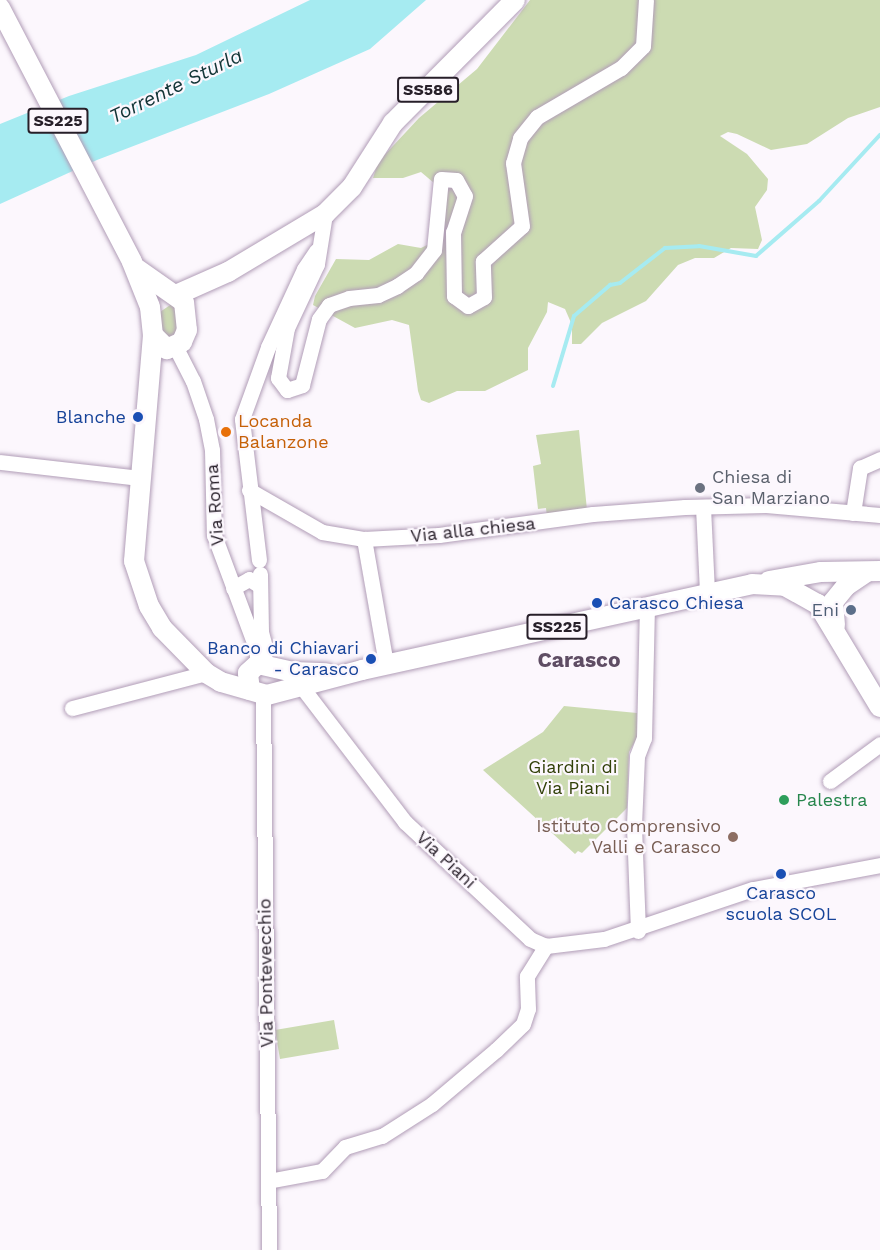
<!DOCTYPE html>
<html>
<head>
<meta charset="utf-8">
<style>
  body { margin:0 }
  #map { position:relative; width:880px; height:1250px; overflow:hidden; background:#fcf7fd; font-family:"Work Sans",sans-serif }
  div>[style] { position:absolute }
  .green>* { inset:0; background:#ccdbb2 }
  .water>* { inset:0; background:#a6ebf1 }
  .stream>* { height:4px; margin:-2px; padding:0 2px; transform-origin:2px; border-radius:2px; background:#a6ebf1 }
  .roads { filter:drop-shadow(0 0 2px #b19db7) drop-shadow(0 0 2px #b19db7) }
  .minor>* { height:15px; margin:-7.5px; padding:0 7.5px; transform-origin:7.5px; border-radius:7.5px; background:#fff }
  .major>* { height:20px; margin:-10px; padding:0 10px; transform-origin:10px; border-radius:10px; background:#fff }
  .dots>* { width:16px; height:16px; translate:-50% -50%; box-sizing:border-box; border:3px solid #fcf7fd; border-radius:50% }
  span { translate:-50% -50%; white-space:nowrap; text-align:center; line-height:1.15; -webkit-text-stroke:4.5px #fcf7fd; paint-order:stroke }
  .shield-label span { padding:2px 4px; background:#fcf7fd; border:2px solid; border-radius:4px; -webkit-text-stroke-width:0 }
  .shield-label { font-size:16px; color:#271f29; font-weight:700 }
  .transit-label { font-size:18px; color:#164399 }
  .right { translate:-100% -50%; text-align:right }
  .left { translate:0 -50%; text-align:left }
  .food-label { font-size:18px; color:#c56008 }
  .worship-label { font-size:18px; color:#5b616d }
  .street-label { font-size:18px; color:#271f29 }
  .service-label { font-size:18px; color:#4e5e75 }
  .park-label { font-size:18px; color:#314008 }
  .leisure-label { font-size:18px; color:#27864d }
  .education-label { font-size:18px; color:#785e54 }
  .water-label { font-size:20px; color:#123537; font-style:italic }
  .quarter-label { font-size:21px; color:#5f4d64; font-weight:700 }
</style>
</head>
<body>
<div id="map">
  <div class="green">
    <i style="clip-path:polygon(530px 0,880px 0,880px 107px,848px 118px,807px 144px,771px 150px,737px 134px,728px 132px,720px 136px,747px 154px,768px 179px,767px 190px,755px 207px,762px 240px,758px 249px,731px 248px,714px 258px,695px 258px,678px 265px,646px 301px,602px 323px,581px 344px,572px 344px,572px 325px,565px 309px,548px 302px,547px 312px,528px 348px,528px 370px,485px 391px,457px 391px,429px 403px,421px 400px,418px 391px,409px 325px,392px 320px,355px 328px,313px 305px,315px 296px,336px 259px,369px 260px,398px 244px,421px 248px,431px 243px,434px 183px,421px 172px,403px 178px,373px 178px,378px 162px,419px 118px,477px 69px)"></i>
    <i style="clip-path:polygon(173px 303px,181px 321px,174px 340px,163px 339px,160px 312px)"></i>
    <i style="clip-path:polygon(579px 430px,587px 510px,547px 518px,546px 508px,538px 509px,533px 466px,541px 464px,536px 435px)"></i>
    <i style="clip-path:polygon(564px 706px,637px 713px,637px 738px,629px 752px,627px 808px,582px 853px,578px 851px,575px 854px,483px 770px,543px 732px)"></i>
    <i style="clip-path:polygon(334px 1020px,339px 1049px,280px 1059px,275px 1030px)"></i>
  </div>
  <div class="water">
    <i style="clip-path:polygon(310px 0,426px 0,370px 49px,269px 94px,97px 160px,0 204px,0 124px,69px 96px,196px 55px)"></i>
  </div>
  <div class="stream">
    <i style="left:553px;top:386px;width:73px;rotate:-73.3deg"></i>
    <i style="left:574px;top:316px;width:48px;rotate:-40.7deg"></i>
    <i style="left:610px;top:285px;width:10px;rotate:-11deg"></i>
    <i style="left:620px;top:283px;width:57px;rotate:-37.9deg"></i>
    <i style="left:665px;top:248px;width:34px;rotate:-3deg"></i>
    <i style="left:699px;top:246px;width:58px;rotate:10deg"></i>
    <i style="left:756px;top:256px;width:84px;rotate:-41.1deg"></i>
    <i style="left:819px;top:201px;width:90px;rotate:-47.3deg"></i>
  </div>
  <div class="roads">
    <div class="minor">
      <i style="left:325px;top:214px;width:51px;rotate:99.1deg"></i>
      <i style="left:317px;top:264px;width:71px;rotate:115.1deg"></i>
      <i style="left:287px;top:328px;width:51px;rotate:100.2deg"></i>
      <i style="left:278px;top:378px;width:15px;rotate:53deg"></i>
      <i style="left:287px;top:390px;width:16px;rotate:-18deg"></i>
      <i style="left:302px;top:385px;width:68px;rotate:-75.6deg"></i>
      <i style="left:319px;top:319px;width:17px;rotate:-54deg"></i>
      <i style="left:329px;top:305px;width:21px;rotate:-19deg"></i>
      <i style="left:349px;top:298px;width:29px;rotate:-6deg"></i>
      <i style="left:378px;top:295px;width:21px;rotate:-25deg"></i>
      <i style="left:397px;top:286px;width:23px;rotate:-34deg"></i>
      <i style="left:416px;top:273px;width:29px;rotate:-52deg"></i>
      <i style="left:434px;top:250px;width:71px;rotate:-84.4deg"></i>
      <i style="left:441px;top:179px;width:15px;rotate:4deg"></i>
      <i style="left:456px;top:180px;width:18px;rotate:61deg"></i>
      <i style="left:465px;top:196px;width:38px;rotate:108deg"></i>
      <i style="left:453px;top:232px;width:64px;rotate:89.1deg"></i>
      <i style="left:454px;top:296px;width:17px;rotate:36deg"></i>
      <i style="left:468px;top:306px;width:18px;rotate:-29deg"></i>
      <i style="left:484px;top:297px;width:36px;rotate:-92deg"></i>
      <i style="left:483px;top:261px;width:52px;rotate:-41.9deg"></i>
      <i style="left:522px;top:226px;width:64px;rotate:-98.1deg"></i>
      <i style="left:513px;top:163px;width:26px;rotate:-74deg"></i>
      <i style="left:520px;top:138px;width:27px;rotate:-51deg"></i>
      <i style="left:537px;top:117px;width:97px;rotate:-30.3deg"></i>
      <i style="left:621px;top:68px;width:31px;rotate:-45deg"></i>
      <i style="left:643px;top:46px;width:46px;rotate:-86.3deg"></i>
      <i style="left:175px;top:346px;width:39px;rotate:63deg"></i>
      <i style="left:193px;top:381px;width:40px;rotate:71.1deg"></i>
      <i style="left:206px;top:419px;width:32px;rotate:79deg"></i>
      <i style="left:212px;top:450px;width:85px;rotate:88.7deg"></i>
      <i style="left:214px;top:535px;width:121px;rotate:69.6deg"></i>
      <i style="left:256px;top:648px;width:16px;rotate:83deg"></i>
      <i style="left:0;top:462px;width:142px;rotate:6.5deg"></i>
      <i style="left:249px;top:490px;width:84px;rotate:29.9deg"></i>
      <i style="left:322px;top:532px;width:43px;rotate:9.5deg"></i>
      <i style="left:364px;top:539px;width:75px;rotate:-3.1deg"></i>
      <i style="left:439px;top:535px;width:155px;rotate:-7.8deg"></i>
      <i style="left:593px;top:514px;width:92px;rotate:-4.4deg"></i>
      <i style="left:685px;top:507px;width:81px;rotate:-1.4deg"></i>
      <i style="left:766px;top:505px;width:114px;rotate:5deg"></i>
      <i style="left:703px;top:507px;width:86px;rotate:87.3deg"></i>
      <i style="left:853px;top:513px;width:46px;rotate:-81.2deg"></i>
      <i style="left:860px;top:468px;width:22px;rotate:-24deg"></i>
      <i style="left:364px;top:539px;width:127px;rotate:80deg"></i>
      <i style="left:259px;top:560px;width:142px;rotate:-96.9deg"></i>
      <i style="left:242px;top:419px;width:77px;rotate:-70.1deg"></i>
      <i style="left:268px;top:347px;width:86px;rotate:-65.2deg"></i>
      <i style="left:304px;top:269px;width:22px;rotate:-56deg"></i>
      <i style="left:260px;top:574px;width:58px;rotate:89deg"></i>
      <i style="left:261px;top:632px;width:20px;rotate:75deg"></i>
      <i style="left:233px;top:588px;width:18px;rotate:-29deg"></i>
      <i style="left:249px;top:579px;width:13px;rotate:32deg"></i>
      <i style="left:301px;top:686px;width:171px;rotate:52.6deg"></i>
      <i style="left:405px;top:822px;width:171px;rotate:43.1deg"></i>
      <i style="left:530px;top:939px;width:17px;rotate:24deg"></i>
      <i style="left:546px;top:946px;width:58px;rotate:-6.9deg"></i>
      <i style="left:604px;top:939px;width:157px;rotate:-18.6deg"></i>
      <i style="left:753px;top:889px;width:129px;rotate:-10.7deg"></i>
      <i style="left:263px;top:696px;width:554px;rotate:89.38deg"></i>
      <i style="left:72px;top:708px;width:138px;rotate:-14.6deg"></i>
      <i style="left:830px;top:781px;width:62px;rotate:-36.5deg"></i>
      <i style="left:638px;top:931px;width:106px;rotate:-92.2deg"></i>
      <i style="left:634px;top:825px;width:69px;rotate:-87.5deg"></i>
      <i style="left:637px;top:756px;width:19px;rotate:-69deg"></i>
      <i style="left:644px;top:738px;width:132px;rotate:-88.7deg"></i>
      <i style="left:268px;top:1181px;width:55px;rotate:-10.5deg"></i>
      <i style="left:322px;top:1171px;width:33px;rotate:-46deg"></i>
      <i style="left:345px;top:1147px;width:39px;rotate:-17deg"></i>
      <i style="left:382px;top:1136px;width:59px;rotate:-32.6deg"></i>
      <i style="left:432px;top:1104px;width:84px;rotate:-40.2deg"></i>
      <i style="left:496px;top:1050px;width:37px;rotate:-44deg"></i>
      <i style="left:523px;top:1024px;width:16px;rotate:-72deg"></i>
      <i style="left:528px;top:1009px;width:33px;rotate:-92deg"></i>
      <i style="left:527px;top:976px;width:36px;rotate:-58deg"></i>
    </div>
    <div class="major">
      <i style="left:0;top:8px;width:286px;rotate:62.5deg"></i>
      <i style="left:132px;top:262px;width:48px;rotate:68.2deg"></i>
      <i style="left:150px;top:307px;width:28px;rotate:84deg"></i>
      <i style="left:153px;top:335px;width:20px;rotate:45deg"></i>
      <i style="left:137px;top:269px;width:57px;rotate:35.1deg"></i>
      <i style="left:184px;top:302px;width:28px;rotate:84deg"></i>
      <i style="left:187px;top:330px;width:13px;rotate:113deg"></i>
      <i style="left:182px;top:342px;width:17px;rotate:155deg"></i>
      <i style="left:176px;top:295px;width:57px;rotate:-23.9deg"></i>
      <i style="left:228px;top:272px;width:113px;rotate:-30.9deg"></i>
      <i style="left:325px;top:214px;width:38px;rotate:-45deg"></i>
      <i style="left:352px;top:187px;width:76px;rotate:-57.4deg"></i>
      <i style="left:393px;top:123px;width:173px;rotate:-45.2deg"></i>
      <i style="left:153px;top:335px;width:227px;rotate:94.8deg"></i>
      <i style="left:134px;top:561px;width:47px;rotate:71.6deg"></i>
      <i style="left:149px;top:606px;width:26px;rotate:59deg"></i>
      <i style="left:162px;top:628px;width:63px;rotate:45.6deg"></i>
      <i style="left:206px;top:673px;width:17px;rotate:31deg"></i>
      <i style="left:221px;top:682px;width:48px;rotate:15.8deg"></i>
      <i style="left:267px;top:695px;width:98px;rotate:-14.7deg"></i>
      <i style="left:362px;top:670px;width:399px;rotate:-12.4deg"></i>
      <i style="left:752px;top:584px;width:33px;rotate:3deg"></i>
      <i style="left:785px;top:586px;width:38px;rotate:29deg"></i>
      <i style="left:818px;top:604px;width:120px;rotate:59deg"></i>
      <i style="left:769px;top:581px;width:53px;rotate:-9.8deg"></i>
      <i style="left:821px;top:572px;width:59px;rotate:-1deg"></i>
      <i style="left:835px;top:625px;width:23px;rotate:-95deg"></i>
      <i style="left:833px;top:602px;width:21px;rotate:-51deg"></i>
      <i style="left:846px;top:586px;width:25px;rotate:-34deg"></i>
      <i style="left:250px;top:690px;width:17px;rotate:-97deg"></i>
      <i style="left:248px;top:673px;width:13px;rotate:-42deg"></i>
      <i style="left:258px;top:664px;width:36px;rotate:13deg"></i>
      <i style="left:293px;top:672px;width:33px;rotate:2deg"></i>
    </div>
  </div>
  <div class="dots">
    <i style="left:138px;top:417px;background:#1a4fb4"></i>
    <i style="left:226px;top:432px;background:#e8710a"></i>
    <i style="left:700px;top:488px;background:#6b7280"></i>
    <i style="left:597px;top:603px;background:#1a4fb4"></i>
    <i style="left:851px;top:610px;background:#5c6f8a"></i>
    <i style="left:371px;top:659px;background:#1a4fb4"></i>
    <i style="left:784px;top:800px;background:#2e9e5b"></i>
    <i style="left:733px;top:837px;background:#8d6e63"></i>
    <i style="left:781px;top:874px;background:#1a4fb4"></i>
  </div>
  <div class="shield-label">
    <span style="left:428px;top:90px">SS586</span>
    <span style="left:58px;top:121px">SS225</span>
    <span style="left:557px;top:627px">SS225</span>
  </div>
  <div class="transit-label">
    <span class="right" style="left:126px;top:417px">Blanche</span>
    <span class="left" style="left:609px;top:603px">Carasco Chiesa</span>
    <span class="right" style="left:359px;top:659px">Banco di Chiavari<br>- Carasco</span>
    <span style="left:781px;top:904px">Carasco<br>scuola SCOL</span>
  </div>
  <div class="food-label">
    <span class="left" style="left:238px;top:432px">Locanda<br>Balanzone</span>
  </div>
  <div class="worship-label">
    <span class="left" style="left:712px;top:488px">Chiesa di<br>San Marziano</span>
  </div>
  <div class="street-label">
    <span style="left:215px;top:505px;rotate:-94deg">Via Roma</span>
    <span style="left:473px;top:530px;rotate:-6deg">Via alla chiesa</span>
    <span style="left:446px;top:860px;rotate:43deg">Via Piani</span>
    <span style="left:266px;top:973px;rotate:-91deg">Via Pontevecchio</span>
  </div>
  <div class="service-label">
    <span class="right" style="left:839px;top:610px">Eni</span>
  </div>
  <div class="park-label">
    <span style="left:573px;top:778px">Giardini di<br>Via Piani</span>
  </div>
  <div class="leisure-label">
    <span class="left" style="left:796px;top:800px">Palestra</span>
  </div>
  <div class="education-label">
    <span class="right" style="left:721px;top:837px">Istituto Comprensivo<br>Valli e Carasco</span>
  </div>
  <div class="water-label">
    <span style="left:176px;top:86px;rotate:-26deg">Torrente Sturla</span>
  </div>
  <div class="quarter-label">
    <span style="left:579px;top:660px">Carasco</span>
  </div>
</div>
</body>
</html>
